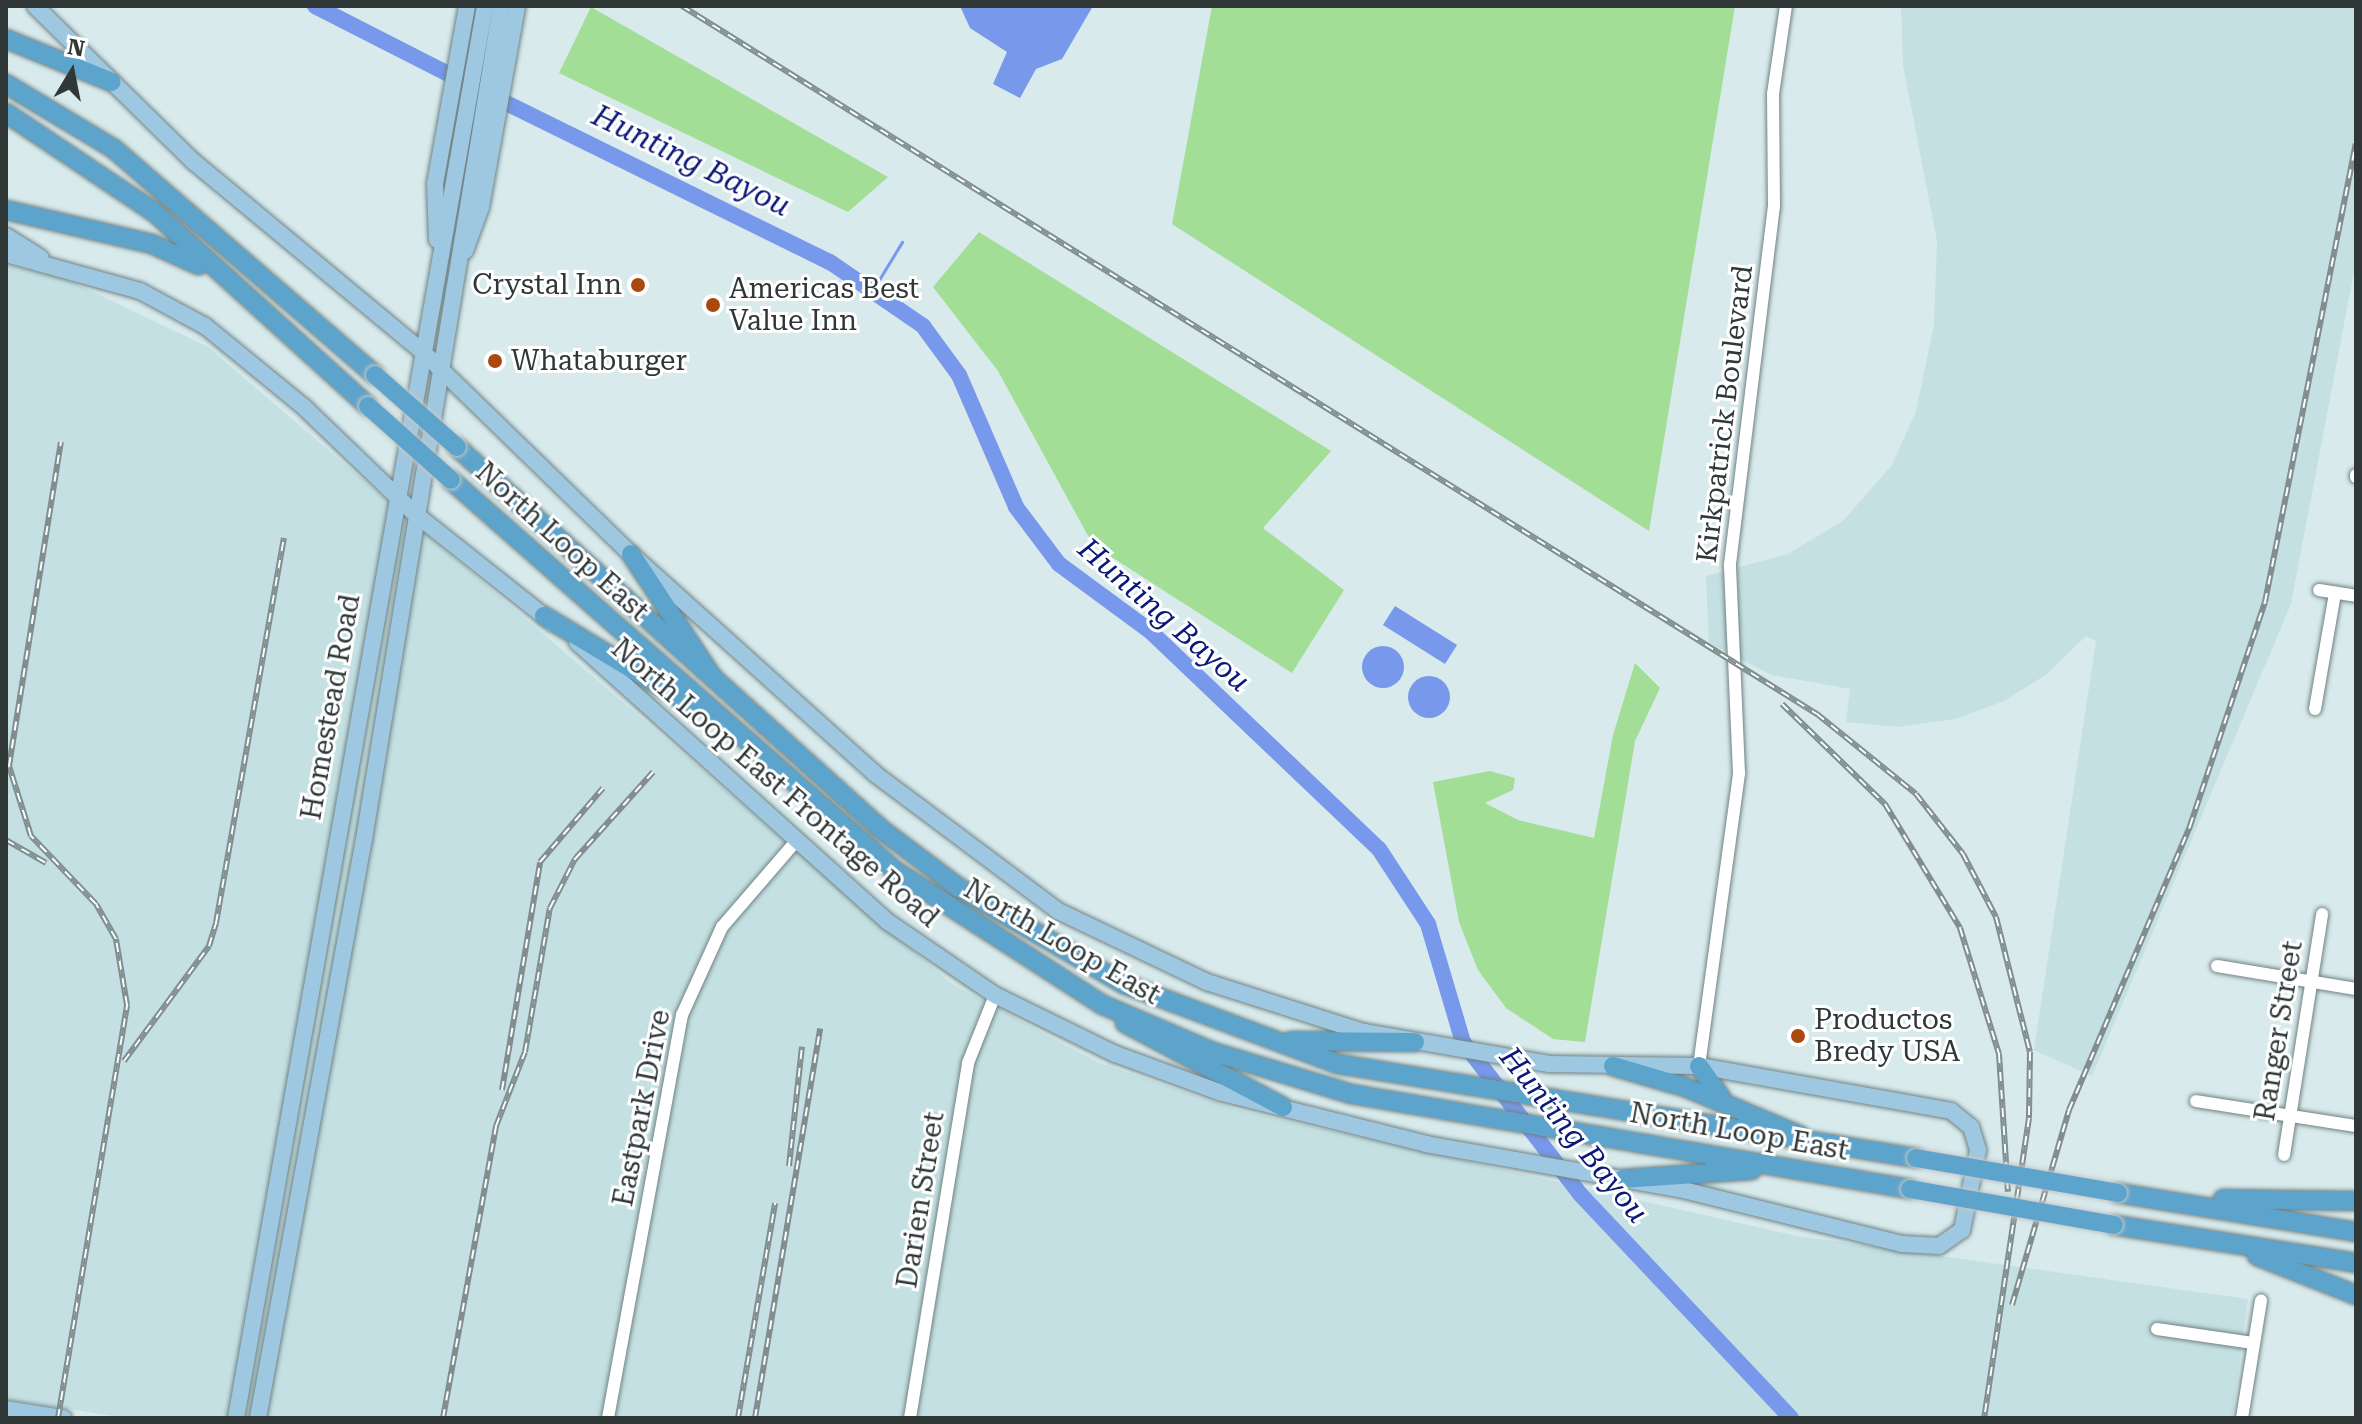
<!DOCTYPE html>
<html>
<head>
<meta charset="utf-8">
<style>
  body { margin:0 }
  #map { position:relative; width:2362px; height:1424px; overflow:hidden; background:#d8eaec; font-family:"Roboto Serif",serif }
  div>[style] { position:absolute }
  .built>* { inset:0; background:#c4e0e2 }
  .green>* { inset:0; background:#a3de96 }
  .water>* { inset:0; background:#7798eb }
  .round { border-radius:50% }
  .stream>* { height:3px; margin:-1.5px; padding:0 1.5px; transform-origin:1.5px; border-radius:1.5px; background:#7798eb }
  .river>* { height:16px; margin:-8px; padding:0 8px; transform-origin:8px; border-radius:8px; background:#7798eb }
  .roads { filter:drop-shadow(0 0 2px #718283) drop-shadow(0 0 2px #718283) }
  .minor>* { height:12px; margin:-6px; padding:0 6px; transform-origin:6px; border-radius:6px; background:#fff }
  .major>* { height:16px; margin:-8px; padding:0 8px; transform-origin:8px; border-radius:8px; background:#9ec8e1 }
  .highway>* { height:18px; margin:-9px; padding:0 9px; transform-origin:9px; border-radius:9px; background:#5da4cd }
  .rail>* { height:6px; margin-top:-3px; transform-origin:0; background:repeating-linear-gradient(90deg,#fff 0 9px,#818e8f 0 18px); box-sizing:border-box; border-block:2px solid #818e8f }
  .bridges { filter:drop-shadow(0 0 2px #c5c7c7) drop-shadow(0 0 2px #c5c7c7) }
  .highway-bridge>* { height:18px; margin:-9px; padding:0 9px; transform-origin:9px; border-radius:9px; background:#5da4cd }
  .dots>* { width:22px; height:22px; translate:-50% -50%; box-sizing:border-box; border:4px solid #fff; border-radius:50% }
  span { translate:-50% -50%; white-space:nowrap; text-align:center; line-height:1.15; -webkit-text-stroke:6px #fff; paint-order:stroke }
  .poi-label { font-size:28px; color:#2f3737 }
  .right { translate:-100% -50%; text-align:right }
  .left { translate:0 -50%; text-align:left }
  .street-label { font-size:28px; color:#2f3737 }
  .water-label { font-size:30px; color:#0b1878; font-style:italic }
  .frame { position:absolute; inset:0; border:8px solid #2f3737; pointer-events:none }
  .north { position:absolute; left:32px; top:32px; width:80px; height:80px; -webkit-text-stroke:6px #fff; paint-order:stroke; rotate:10deg; font-size:22px; font-weight:700; line-height:32px; text-align:center; color:#2f3737 }
  .north::after { content:''; display:block; margin:auto; width:28px; height:36px; background:#2f3737; clip-path:polygon(50% 0,100% 100%,50% 72%,0 100%) }
</style>
</head>
<body>
<div id="map">
  <div class="built">
    <i style="clip-path:polygon(1901px 6px,2356px 6px,2356px 261px,2291px 604px,2092px 1076px,2034px 1050px,2096px 641px,2086px 636px,2047px 674px,2004px 701px,1955px 719px,1897px 727px,1846px 722px,1850px 689px,1772px 675px,1709px 643px,1706px 576px,1788px 554px,1844px 520px,1892px 465px,1916px 411px,1934px 325px,1937px 241px,1903px 65px)"></i>
    <i style="clip-path:polygon(6px 265px,64px 278px,208px 347px,952px 984px,1097px 1062px,1235px 1109px,1797px 1236px,2248px 1299px,2232px 1418px,126px 1418px,6px 1399px)"></i>
  </div>
  <div class="green">
    <i style="clip-path:polygon(1212px 6px,1735px 6px,1649px 531px,1172px 224px)"></i>
    <i style="clip-path:polygon(591px 7px,888px 177px,848px 212px,559px 73px)"></i>
    <i style="clip-path:polygon(979px 232px,1331px 451px,1263px 528px,1344px 590px,1292px 673px,1093px 545px,998px 371px,933px 287px)"></i>
    <i style="clip-path:polygon(1635px 663px,1660px 688px,1635px 741px,1585px 1042px,1553px 1039px,1506px 1008px,1478px 970px,1459px 922px,1433px 782px,1490px 771px,1515px 778px,1513px 790px,1485px 803px,1518px 820px,1594px 838px,1613px 735px)"></i>
  </div>
  <div class="water">
    <i style="clip-path:polygon(960px 6px,1093px 6px,1062px 59px,1036px 69px,1020px 98px,993px 84px,1007px 52px,970px 28px)"></i>
    <i style="clip-path:polygon(1395px 606px,1457px 645px,1445px 664px,1383px 625px)"></i>
    <i class="round" style="left:1362px;top:646px;width:42px;height:42px"></i>
    <i class="round" style="left:1408px;top:676px;width:42px;height:42px"></i>
  </div>
  <div class="stream">
    <i style="left:874px;top:288px;width:54px;rotate:-58.7deg"></i>
  </div>
  <div class="river">
    <i style="left:315px;top:6px;width:167px;rotate:27deg"></i>
    <i style="left:488px;top:94px;width:381px;rotate:26.2deg"></i>
    <i style="left:830px;top:262px;width:113px;rotate:34.5deg"></i>
    <i style="left:923px;top:326px;width:61px;rotate:53.7deg"></i>
    <i style="left:959px;top:375px;width:144px;rotate:66.6deg"></i>
    <i style="left:1016px;top:507px;width:71px;rotate:53deg"></i>
    <i style="left:1059px;top:564px;width:113px;rotate:36.4deg"></i>
    <i style="left:1150px;top:631px;width:316px;rotate:43.6deg"></i>
    <i style="left:1379px;top:849px;width:90px;rotate:56.8deg"></i>
    <i style="left:1428px;top:924px;width:123px;rotate:73.5deg"></i>
    <i style="left:1463px;top:1042px;width:192px;rotate:52.4deg"></i>
    <i style="left:1580px;top:1194px;width:308px;rotate:46.7deg"></i>
  </div>
  <div class="roads">
    <div class="minor">
      <i style="left:2356px;top:475px;width:2px;rotate:90deg"></i>
      <i style="left:2319px;top:590px;width:37px;rotate:9deg"></i>
      <i style="left:2315px;top:709px;width:118px;rotate:-80.2deg"></i>
      <i style="left:2217px;top:966px;width:141px;rotate:9.4deg"></i>
      <i style="left:1699px;top:1066px;width:296px;rotate:-82.2deg"></i>
      <i style="left:1739px;top:773px;width:209px;rotate:-92.5deg"></i>
      <i style="left:1730px;top:564px;width:360px;rotate:-83deg"></i>
      <i style="left:1774px;top:207px;width:113px;rotate:-90.5deg"></i>
      <i style="left:1773px;top:94px;width:89px;rotate:-81.6deg"></i>
      <i style="left:2196px;top:1101px;width:162px;rotate:8.9deg"></i>
      <i style="left:2284px;top:1155px;width:244px;rotate:-81deg"></i>
      <i style="left:2157px;top:1329px;width:97px;rotate:8.3deg"></i>
      <i style="left:608px;top:1418px;width:410px;rotate:-79.6deg"></i>
      <i style="left:682px;top:1015px;width:97px;rotate:-65.6deg"></i>
      <i style="left:722px;top:927px;width:115px;rotate:-49.2deg"></i>
      <i style="left:910px;top:1418px;width:360px;rotate:-80.7deg"></i>
      <i style="left:968px;top:1063px;width:73px;rotate:-68.3deg"></i>
      <i style="left:2242px;top:1418px;width:119px;rotate:-80.8deg"></i>
    </div>
    <div class="major">
      <i style="left:35px;top:6px;width:223px;rotate:44.5deg"></i>
      <i style="left:194px;top:162px;width:298px;rotate:39.7deg"></i>
      <i style="left:423px;top:352px;width:290px;rotate:44.2deg"></i>
      <i style="left:631px;top:554px;width:329px;rotate:42deg"></i>
      <i style="left:875px;top:774px;width:229px;rotate:36.8deg"></i>
      <i style="left:1058px;top:911px;width:165px;rotate:25.5deg"></i>
      <i style="left:1207px;top:982px;width:165px;rotate:17.7deg"></i>
      <i style="left:1364px;top:1032px;width:188px;rotate:9.8deg"></i>
      <i style="left:1549px;top:1064px;width:150px;rotate:0.8deg"></i>
      <i style="left:1699px;top:1066px;width:256px;rotate:10.1deg"></i>
      <i style="left:1951px;top:1111px;width:26px;rotate:39deg"></i>
      <i style="left:1971px;top:1127px;width:24px;rotate:73deg"></i>
      <i style="left:1978px;top:1150px;width:82px;rotate:101.3deg"></i>
      <i style="left:1962px;top:1230px;width:28px;rotate:145deg"></i>
      <i style="left:1939px;top:1246px;width:37px;rotate:-177deg"></i>
      <i style="left:1902px;top:1244px;width:225px;rotate:-166.1deg"></i>
      <i style="left:1684px;top:1190px;width:261px;rotate:-169.9deg"></i>
      <i style="left:1427px;top:1144px;width:214px;rotate:-166deg"></i>
      <i style="left:1219px;top:1092px;width:111px;rotate:-159.9deg"></i>
      <i style="left:1115px;top:1054px;width:134px;rotate:-153.8deg"></i>
      <i style="left:995px;top:995px;width:130px;rotate:-145.7deg"></i>
      <i style="left:888px;top:922px;width:418px;rotate:-138deg"></i>
      <i style="left:6px;top:236px;width:41px;rotate:32.2deg"></i>
      <i style="left:437px;top:240px;width:56px;rotate:-92deg"></i>
      <i style="left:435px;top:184px;width:181px;rotate:-79.8deg"></i>
      <i style="left:465px;top:251px;width:47px;rotate:-70deg"></i>
      <i style="left:481px;top:207px;width:204px;rotate:-79.8deg"></i>
      <i style="left:6px;top:254px;width:139px;rotate:15.4deg"></i>
      <i style="left:140px;top:291px;width:74px;rotate:28.3deg"></i>
      <i style="left:205px;top:326px;width:128px;rotate:39.3deg"></i>
      <i style="left:304px;top:407px;width:153px;rotate:43.9deg"></i>
      <i style="left:414px;top:513px;width:177px;rotate:38.4deg"></i>
      <i style="left:6px;top:1409px;width:58px;rotate:9deg"></i>
      <i style="left:236px;top:1418px;width:1434px;rotate:-80deg"></i>
      <i style="left:258px;top:1418px;width:589px;rotate:-79.63deg"></i>
      <i style="left:364px;top:839px;width:844px;rotate:-80.66deg"></i>
    </div>
    <div class="highway">
      <i style="left:6px;top:39px;width:114px;rotate:22.1deg"></i>
      <i style="left:6px;top:84px;width:126px;rotate:31deg"></i>
      <i style="left:114px;top:149px;width:345px;rotate:40.9deg"></i>
      <i style="left:6px;top:113px;width:178px;rotate:33.8deg"></i>
      <i style="left:154px;top:212px;width:289px;rotate:42.2deg"></i>
      <i style="left:6px;top:210px;width:150px;rotate:13.1deg"></i>
      <i style="left:152px;top:244px;width:51px;rotate:24.5deg"></i>
      <i style="left:457px;top:447px;width:571px;rotate:42.02deg"></i>
      <i style="left:881px;top:829px;width:96px;rotate:37deg"></i>
      <i style="left:958px;top:887px;width:192px;rotate:30.3deg"></i>
      <i style="left:1124px;top:984px;width:228px;rotate:20.5deg"></i>
      <i style="left:1338px;top:1064px;width:586px;rotate:9.24deg"></i>
      <i style="left:451px;top:480px;width:590px;rotate:41.36deg"></i>
      <i style="left:894px;top:870px;width:247px;rotate:32.9deg"></i>
      <i style="left:1101px;top:1004px;width:119px;rotate:23.3deg"></i>
      <i style="left:1210px;top:1051px;width:147px;rotate:17deg"></i>
      <i style="left:1351px;top:1094px;width:567px;rotate:9.65deg"></i>
      <i style="left:631px;top:554px;width:149px;rotate:56.5deg"></i>
      <i style="left:544px;top:616px;width:176px;rotate:31.1deg"></i>
      <i style="left:1125px;top:1023px;width:179px;rotate:28deg"></i>
      <i style="left:1291px;top:1041px;width:124px;rotate:0.5deg"></i>
      <i style="left:1613px;top:1066px;width:75px;rotate:16.3deg"></i>
      <i style="left:1685px;top:1087px;width:126px;rotate:22.9deg"></i>
      <i style="left:1699px;top:1066px;width:39px;rotate:55deg"></i>
      <i style="left:1623px;top:1179px;width:129px;rotate:-4deg"></i>
      <i style="left:2118px;top:1193px;width:241px;rotate:9.3deg"></i>
      <i style="left:2223px;top:1199px;width:133px;rotate:0.9deg"></i>
      <i style="left:2114px;top:1225px;width:245px;rotate:8.9deg"></i>
      <i style="left:2257px;top:1256px;width:106px;rotate:21.5deg"></i>
    </div>
  </div>
  <div class="rail">
    <i style="left:682px;top:6px;width:1338px;rotate:31.96deg"></i>
    <i style="left:1817px;top:714px;width:127px;rotate:38.9deg"></i>
    <i style="left:1916px;top:794px;width:76px;rotate:51.9deg"></i>
    <i style="left:1963px;top:854px;width:71px;rotate:62.4deg"></i>
    <i style="left:1996px;top:917px;width:139px;rotate:75.9deg"></i>
    <i style="left:2030px;top:1052px;width:66px;rotate:90.9deg"></i>
    <i style="left:2029px;top:1118px;width:303px;rotate:98.5deg"></i>
    <i style="left:1782px;top:704px;width:144px;rotate:44.2deg"></i>
    <i style="left:1885px;top:804px;width:145px;rotate:58.8deg"></i>
    <i style="left:1960px;top:928px;width:132px;rotate:72.8deg"></i>
    <i style="left:1999px;top:1054px;width:138px;rotate:86.3deg"></i>
    <i style="left:6px;top:840px;width:46px;rotate:29.9deg"></i>
    <i style="left:124px;top:1061px;width:143px;rotate:-53.5deg"></i>
    <i style="left:209px;top:946px;width:24px;rotate:-73deg"></i>
    <i style="left:216px;top:923px;width:391px;rotate:-80deg"></i>
    <i style="left:502px;top:1090px;width:231px;rotate:-80.5deg"></i>
    <i style="left:540px;top:862px;width:97px;rotate:-49.6deg"></i>
    <i style="left:789px;top:1166px;width:120px;rotate:-83.8deg"></i>
    <i style="left:2012px;top:1305px;width:203px;rotate:-73.7deg"></i>
    <i style="left:2069px;top:1110px;width:309px;rotate:-66.9deg"></i>
    <i style="left:2190px;top:826px;width:236px;rotate:-71.5deg"></i>
    <i style="left:2265px;top:602px;width:467px;rotate:-78.8deg"></i>
    <i style="left:58px;top:1418px;width:419px;rotate:-80.5deg"></i>
    <i style="left:127px;top:1005px;width:67px;rotate:-99.5deg"></i>
    <i style="left:116px;top:939px;width:40px;rotate:-119.7deg"></i>
    <i style="left:96px;top:904px;width:94px;rotate:-133.7deg"></i>
    <i style="left:31px;top:836px;width:73px;rotate:-107.4deg"></i>
    <i style="left:9px;top:766px;width:328px;rotate:-80.9deg"></i>
    <i style="left:443px;top:1418px;width:297px;rotate:-79.7deg"></i>
    <i style="left:496px;top:1126px;width:79px;rotate:-68.6deg"></i>
    <i style="left:525px;top:1052px;width:146px;rotate:-80.2deg"></i>
    <i style="left:550px;top:908px;width:55px;rotate:-63deg"></i>
    <i style="left:575px;top:859px;width:117px;rotate:-48.1deg"></i>
    <i style="left:738px;top:1418px;width:218px;rotate:-80.2deg"></i>
    <i style="left:755px;top:1418px;width:395px;rotate:-80.5deg"></i>
  </div>
  <div class="bridges">
    <div class="highway-bridge">
      <i style="left:375px;top:375px;width:109px;rotate:41.3deg"></i>
      <i style="left:368px;top:406px;width:111px;rotate:41.7deg"></i>
      <i style="left:1916px;top:1158px;width:205px;rotate:9.8deg"></i>
      <i style="left:1910px;top:1189px;width:207px;rotate:10deg"></i>
    </div>
  </div>
  <div class="dots">
    <i style="left:638px;top:285px;background:#ab480f"></i>
    <i style="left:713px;top:305px;background:#ab480f"></i>
    <i style="left:495px;top:361px;background:#ab480f"></i>
    <i style="left:1798px;top:1036px;background:#ab480f"></i>
  </div>
  <div class="poi-label">
    <span class="right" style="left:622px;top:285px">Crystal Inn</span>
    <span class="left" style="left:729px;top:305px">Americas Best<br>Value Inn</span>
    <span class="left" style="left:511px;top:361px">Whataburger</span>
    <span class="left" style="left:1814px;top:1036px">Productos<br>Bredy USA</span>
  </div>
  <div class="street-label">
    <span style="left:1725px;top:414px;rotate:-83deg">Kirkpatrick Boulevard</span>
    <span style="left:562px;top:542px;rotate:42deg">North Loop East</span>
    <span style="left:331px;top:707px;rotate:-80deg">Homestead Road</span>
    <span style="left:775px;top:783px;rotate:41deg">North Loop East Frontage Road</span>
    <span style="left:1062px;top:942px;rotate:30deg">North Loop East</span>
    <span style="left:2279px;top:1031px;rotate:-81deg">Ranger Street</span>
    <span style="left:642px;top:1108px;rotate:-79deg">Eastpark Drive</span>
    <span style="left:1739px;top:1132px;rotate:10deg">North Loop East</span>
    <span style="left:921px;top:1200px;rotate:-81deg">Darien Street</span>
  </div>
  <div class="water-label">
    <span style="left:691px;top:161px;rotate:26deg">Hunting Bayou</span>
    <span style="left:1164px;top:615px;rotate:41deg">Hunting Bayou</span>
    <span style="left:1574px;top:1135px;rotate:51deg">Hunting Bayou</span>
  </div>
  <div class="frame"></div>
  <div class="north">N</div>
</div>
</body>
</html>
